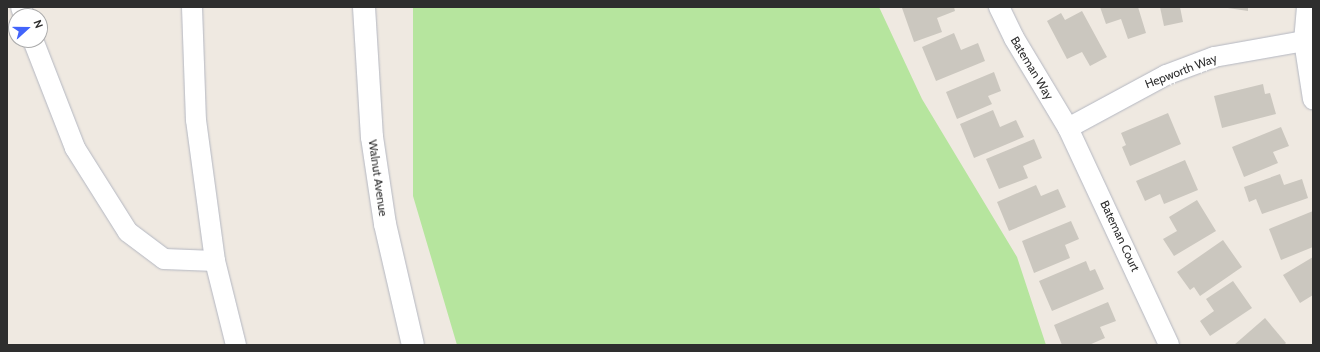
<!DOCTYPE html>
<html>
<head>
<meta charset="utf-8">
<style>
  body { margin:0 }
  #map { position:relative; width:1320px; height:352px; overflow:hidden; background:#efe9e1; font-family:Cabin,sans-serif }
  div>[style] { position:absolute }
  .green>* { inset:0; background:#b6e59e }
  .building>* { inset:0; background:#cbc7bf }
  .roads { filter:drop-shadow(0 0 1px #b4b7c1) drop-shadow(0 0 1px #b4b7c1) }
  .minor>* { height:20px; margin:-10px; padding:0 10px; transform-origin:10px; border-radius:10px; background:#fff }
  .tertiary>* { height:22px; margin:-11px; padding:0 11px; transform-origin:11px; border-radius:11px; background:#fff }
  span { translate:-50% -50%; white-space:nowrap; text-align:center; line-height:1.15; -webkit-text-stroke:4px #fff; paint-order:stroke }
  .street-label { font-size:12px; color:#2e2e2e }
  .frame { position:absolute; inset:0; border:8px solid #2e2e2e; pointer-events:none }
  .north { position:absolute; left:8px; top:8px; width:40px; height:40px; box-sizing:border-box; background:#fff; border:1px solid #ababab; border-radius:50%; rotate:69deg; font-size:11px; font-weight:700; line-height:16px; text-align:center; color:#2e2e2e }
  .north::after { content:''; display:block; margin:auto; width:14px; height:18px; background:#4264fb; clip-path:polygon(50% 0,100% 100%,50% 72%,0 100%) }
</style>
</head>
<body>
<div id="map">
  <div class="green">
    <i style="clip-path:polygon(413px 7px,879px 7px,922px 99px,1017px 257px,1046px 345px,457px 345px,413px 196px)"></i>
  </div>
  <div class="building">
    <i style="clip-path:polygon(954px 7px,955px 11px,937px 18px,942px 32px,914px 42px,902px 8px)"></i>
    <i style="clip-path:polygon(1100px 7px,1138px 7px,1146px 33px,1128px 39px,1121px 19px,1106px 24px)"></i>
    <i style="clip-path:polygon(1160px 7px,1180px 7px,1183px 22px,1164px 26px)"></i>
    <i style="clip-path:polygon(1221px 7px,1248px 7px,1248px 11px)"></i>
    <i style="clip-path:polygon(1082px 11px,1107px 57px,1090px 66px,1082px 52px,1067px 59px,1047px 21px,1061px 13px,1065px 20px)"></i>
    <i style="clip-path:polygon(954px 33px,961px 50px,978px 43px,985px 61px,936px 81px,922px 47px)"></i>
    <i style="clip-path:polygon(994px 72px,1001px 91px,988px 96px,992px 104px,957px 119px,946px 92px)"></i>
    <i style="clip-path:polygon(1263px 84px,1265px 94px,1270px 93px,1276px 114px,1222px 128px,1214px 96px)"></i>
    <i style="clip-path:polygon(993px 110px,1000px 127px,1016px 120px,1024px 137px,974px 158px,960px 124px)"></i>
    <i style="clip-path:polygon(1168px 113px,1181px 144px,1130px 166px,1122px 147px,1126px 145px,1121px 133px)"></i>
    <i style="clip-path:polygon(1281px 127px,1289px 146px,1273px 152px,1278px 163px,1244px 177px,1232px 147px)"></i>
    <i style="clip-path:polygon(1034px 139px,1042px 158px,1023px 166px,1028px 178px,999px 189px,986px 159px)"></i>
    <i style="clip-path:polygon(1185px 160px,1198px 190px,1164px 204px,1160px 194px,1145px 201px,1136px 181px)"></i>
    <i style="clip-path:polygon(1280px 174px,1284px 185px,1302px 179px,1308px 198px,1262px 214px,1256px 199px,1249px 202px,1244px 187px)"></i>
    <i style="clip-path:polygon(1036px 185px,1041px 196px,1058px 189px,1066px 207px,1009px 231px,997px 202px)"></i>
    <i style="clip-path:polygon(1197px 200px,1216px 231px,1174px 256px,1163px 239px,1177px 231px,1169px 217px)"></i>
    <i style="clip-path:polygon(1313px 211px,1313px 247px,1281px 260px,1269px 229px)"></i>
    <i style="clip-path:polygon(1071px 221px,1079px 239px,1065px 245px,1070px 258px,1034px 273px,1022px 241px)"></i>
    <i style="clip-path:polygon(1223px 240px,1242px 267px,1200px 296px,1194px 287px,1190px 290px,1177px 272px)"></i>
    <i style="clip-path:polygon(1313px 257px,1313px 295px,1300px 303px,1283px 275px)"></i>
    <i style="clip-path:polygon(1086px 261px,1090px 271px,1095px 269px,1104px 289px,1052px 311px,1039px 281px)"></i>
    <i style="clip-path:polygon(1233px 281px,1252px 308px,1210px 336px,1200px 321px,1214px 311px,1206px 299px)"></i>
    <i style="clip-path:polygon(1108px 302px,1116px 321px,1100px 327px,1105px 338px,1089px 345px,1062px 345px,1054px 325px)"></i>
    <i style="clip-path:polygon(1265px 318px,1286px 343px,1284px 345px,1234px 345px)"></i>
  </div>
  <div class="roads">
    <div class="minor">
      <i style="left:21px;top:7px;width:9px;rotate:72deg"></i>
      <i style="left:192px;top:7px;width:113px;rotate:88deg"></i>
      <i style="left:196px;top:120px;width:142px;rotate:82.3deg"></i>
      <i style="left:215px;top:261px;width:87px;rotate:76deg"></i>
      <i style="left:999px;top:7px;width:34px;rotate:64deg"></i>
      <i style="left:1014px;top:38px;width:105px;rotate:59deg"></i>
      <i style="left:1068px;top:128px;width:239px;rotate:65deg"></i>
      <i style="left:1307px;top:7px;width:34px;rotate:95deg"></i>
      <i style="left:1304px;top:41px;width:59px;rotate:81.2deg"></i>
      <i style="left:33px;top:40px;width:116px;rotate:68.7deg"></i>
      <i style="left:75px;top:148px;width:99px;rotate:57.8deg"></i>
      <i style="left:128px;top:232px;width:45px;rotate:36.9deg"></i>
      <i style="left:164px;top:259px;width:51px;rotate:2.2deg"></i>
      <i style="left:1068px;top:128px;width:111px;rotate:-28.4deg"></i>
      <i style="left:1166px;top:75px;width:51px;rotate:-20.6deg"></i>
      <i style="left:1214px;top:57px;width:91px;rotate:-10.1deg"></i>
    </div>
    <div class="tertiary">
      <i style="left:364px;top:7px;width:130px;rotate:86.5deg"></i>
      <i style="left:372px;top:137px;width:88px;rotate:81.5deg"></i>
      <i style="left:385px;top:224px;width:124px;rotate:77deg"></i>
    </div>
  </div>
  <div class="street-label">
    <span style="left:1032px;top:68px;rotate:59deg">Bateman Way</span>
    <span style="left:1181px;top:71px;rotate:-21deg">Hepworth Way</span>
    <span style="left:378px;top:178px;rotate:82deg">Walnut Avenue</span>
    <span style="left:1120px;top:236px;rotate:65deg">Bateman Court</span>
  </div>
  <div class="frame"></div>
  <div class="north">N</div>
</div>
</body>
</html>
